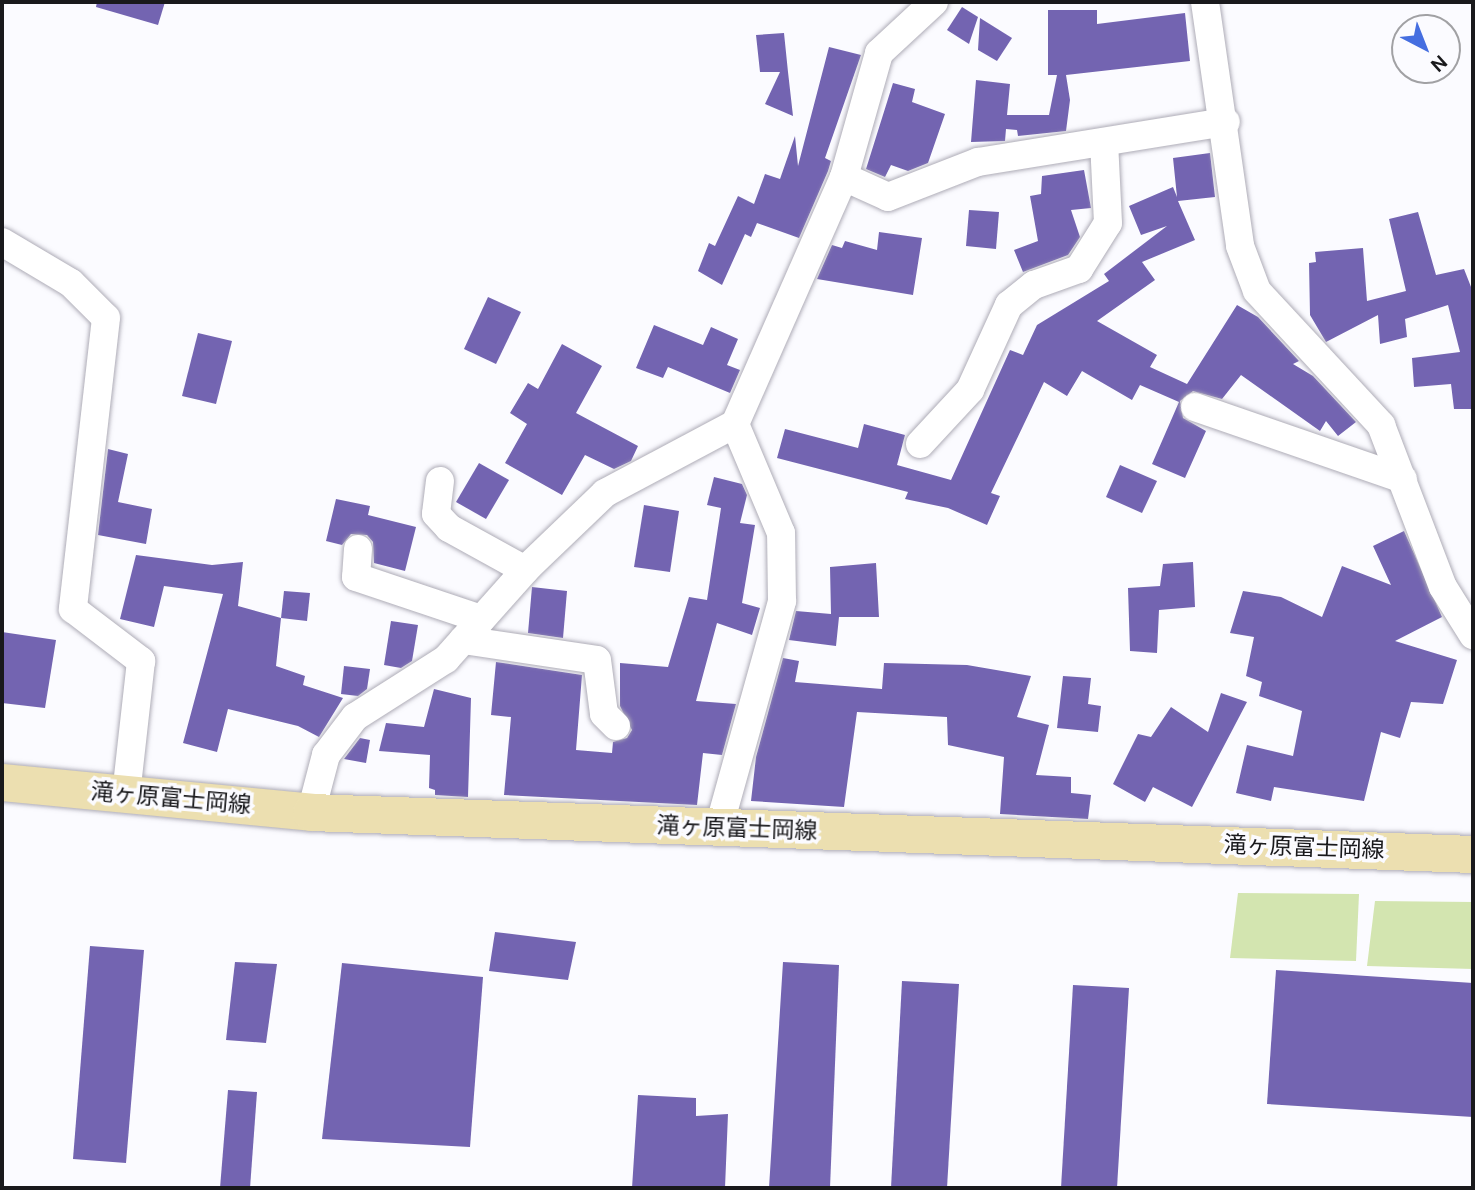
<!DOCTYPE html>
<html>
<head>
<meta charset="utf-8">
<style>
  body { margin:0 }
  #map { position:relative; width:1475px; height:1190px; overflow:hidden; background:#fbfbff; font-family:"DM Sans","Noto Sans JP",sans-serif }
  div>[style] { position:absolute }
  .green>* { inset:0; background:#d3e5b0 }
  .building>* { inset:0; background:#7364b1 }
  .roads { filter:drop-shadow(0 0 2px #aeacb7) drop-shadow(0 0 2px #aeacb7) }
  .minor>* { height:28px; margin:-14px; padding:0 14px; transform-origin:14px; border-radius:14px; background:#fff }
  .major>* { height:37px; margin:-18.5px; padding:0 18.5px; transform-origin:18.5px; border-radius:18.5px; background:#ecdfb0 }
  span { translate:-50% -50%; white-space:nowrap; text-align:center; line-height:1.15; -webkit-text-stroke:7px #fbfbff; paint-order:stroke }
  .street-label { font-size:23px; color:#19191c }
  .frame { position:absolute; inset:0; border:4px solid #19191c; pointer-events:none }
  .north { position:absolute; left:1391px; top:14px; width:70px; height:70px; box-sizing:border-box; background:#fbfbff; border:2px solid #a1a1a4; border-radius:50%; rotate:138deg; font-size:19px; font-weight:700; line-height:28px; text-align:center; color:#19191c }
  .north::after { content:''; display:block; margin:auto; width:24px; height:32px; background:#456ee0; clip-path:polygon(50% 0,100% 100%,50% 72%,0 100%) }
</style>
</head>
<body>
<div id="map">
  <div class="green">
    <i style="clip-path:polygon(1238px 893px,1359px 894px,1356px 961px,1230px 958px)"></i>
    <i style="clip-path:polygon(1375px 901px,1473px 902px,1473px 969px,1367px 966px)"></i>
  </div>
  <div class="building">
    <i style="clip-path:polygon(97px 2px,165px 2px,158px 25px,96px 7px)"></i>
    <i style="clip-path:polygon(962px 7px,978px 17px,969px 44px,947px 30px)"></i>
    <i style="clip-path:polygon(1048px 10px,1097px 10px,1097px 24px,1185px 13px,1190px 61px,1066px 75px,1070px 100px,1066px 131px,1018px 136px,1017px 130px,1006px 129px,1005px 141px,971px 142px,976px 80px,1010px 84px,1007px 115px,1049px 115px,1057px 75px,1048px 75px)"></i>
    <i style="clip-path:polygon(980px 18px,1012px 38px,997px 61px,978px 50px)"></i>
    <i style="clip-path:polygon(784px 33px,788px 72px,793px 116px,765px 104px,780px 72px,760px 72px,756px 35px)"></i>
    <i style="clip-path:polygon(829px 47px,861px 55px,825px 158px,831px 161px,828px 171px,799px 238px,757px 223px,751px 237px,745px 234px,722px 285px,698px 271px,709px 243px,715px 246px,738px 196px,754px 204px,765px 174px,780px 179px,795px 136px,798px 166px)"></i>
    <i style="clip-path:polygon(893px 83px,915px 89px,912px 102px,945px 114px,928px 163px,908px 171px,891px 165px,885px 177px,866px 169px)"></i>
    <i style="clip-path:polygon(1210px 153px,1215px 197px,1178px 201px,1195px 240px,1142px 262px,1155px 280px,1097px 321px,1157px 355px,1150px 367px,1187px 384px,1237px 305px,1258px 317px,1299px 361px,1293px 364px,1313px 376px,1356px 422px,1338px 436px,1326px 421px,1320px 431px,1241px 375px,1222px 399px,1193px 391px,1180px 401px,1183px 418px,1206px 431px,1185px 478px,1152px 464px,1179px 402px,1140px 385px,1132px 400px,1082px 371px,1067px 396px,1044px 382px,991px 493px,1000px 496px,987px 525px,948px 508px,905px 499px,908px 492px,777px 458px,785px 429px,858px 448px,864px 424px,905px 435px,897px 465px,951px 480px,1010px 350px,1023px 355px,1037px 325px,1109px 281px,1104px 274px,1167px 226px,1141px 235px,1129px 206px,1173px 187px,1177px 197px,1173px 158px)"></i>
    <i style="clip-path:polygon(1084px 170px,1091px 208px,1071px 210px,1080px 237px,1068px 255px,1023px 272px,1014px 250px,1038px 241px,1030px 196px,1041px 194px,1042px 176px)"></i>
    <i style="clip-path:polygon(969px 210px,999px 212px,996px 249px,966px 246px)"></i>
    <i style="clip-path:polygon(1418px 212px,1436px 275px,1464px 269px,1473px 292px,1473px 409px,1454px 409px,1451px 384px,1414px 387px,1412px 358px,1460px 352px,1448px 305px,1405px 319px,1407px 337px,1380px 344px,1378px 315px,1326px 342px,1310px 315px,1309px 263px,1316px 262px,1315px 252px,1363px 248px,1367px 301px,1406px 291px,1389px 219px)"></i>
    <i style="clip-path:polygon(879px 232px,922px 238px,913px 295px,817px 279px,832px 245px,842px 248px,845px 241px,877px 250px)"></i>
    <i style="clip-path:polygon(488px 297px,521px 312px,496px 364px,464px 349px)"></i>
    <i style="clip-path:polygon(654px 325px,703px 345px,711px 327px,738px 339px,727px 365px,740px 370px,730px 393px,668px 367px,663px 378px,636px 368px)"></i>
    <i style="clip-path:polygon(198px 333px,232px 341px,216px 404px,182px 396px)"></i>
    <i style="clip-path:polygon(562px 344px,602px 366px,576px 413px,638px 446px,631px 461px,614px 469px,585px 455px,562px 495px,505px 463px,527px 424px,510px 413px,528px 383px,538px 389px)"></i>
    <i style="clip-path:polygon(108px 449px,128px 454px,118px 502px,152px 509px,146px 544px,98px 535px)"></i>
    <i style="clip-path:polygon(479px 463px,509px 480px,486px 519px,456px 502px)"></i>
    <i style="clip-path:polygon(1120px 465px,1157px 481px,1142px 513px,1106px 497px)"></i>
    <i style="clip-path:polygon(714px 477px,742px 484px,747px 495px,740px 523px,755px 525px,742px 603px,760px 608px,752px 635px,717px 623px,696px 701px,736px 704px,722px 755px,703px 753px,697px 805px,504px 795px,511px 717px,491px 715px,496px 662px,582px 675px,576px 750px,612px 753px,613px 742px,627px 738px,632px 730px,620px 706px,620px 663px,668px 667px,689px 597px,707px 600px,721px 508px,707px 505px)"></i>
    <i style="clip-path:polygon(336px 499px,370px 506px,368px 515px,416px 527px,405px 571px,374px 563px,373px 542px,367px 535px,351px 534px,342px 545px,326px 541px)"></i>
    <i style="clip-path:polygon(644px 505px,679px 511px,670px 572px,634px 567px)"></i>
    <i style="clip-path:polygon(1404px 531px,1442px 617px,1395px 641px,1457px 660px,1443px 704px,1411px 702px,1400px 738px,1381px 732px,1364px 801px,1274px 787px,1271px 801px,1236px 793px,1247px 745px,1293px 756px,1302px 711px,1259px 696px,1262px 682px,1246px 676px,1254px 637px,1230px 633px,1243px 591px,1281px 597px,1322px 617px,1342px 566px,1391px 585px,1373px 546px)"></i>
    <i style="clip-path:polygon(136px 555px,212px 565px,243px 562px,238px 606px,281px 618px,276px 666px,305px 676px,303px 685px,343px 698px,319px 737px,298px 726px,228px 709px,217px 752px,183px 743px,223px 594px,164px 586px,154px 627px,120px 619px)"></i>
    <i style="clip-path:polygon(1193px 562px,1195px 607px,1159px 610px,1157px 653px,1130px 651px,1128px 588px,1160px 586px,1163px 564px)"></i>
    <i style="clip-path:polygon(876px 563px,879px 617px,839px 617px,836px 646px,789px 640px,796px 611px,831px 614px,830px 567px)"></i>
    <i style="clip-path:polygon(532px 587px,567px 591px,563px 638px,528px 633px)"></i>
    <i style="clip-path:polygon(284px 591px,310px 593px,307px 621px,281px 618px)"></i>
    <i style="clip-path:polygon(391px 621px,418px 625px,412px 661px,401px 668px,384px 665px)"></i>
    <i style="clip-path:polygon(2px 632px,56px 640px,45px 708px,2px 703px)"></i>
    <i style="clip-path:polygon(783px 658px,799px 661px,795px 682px,882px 689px,884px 663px,967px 665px,1031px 676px,1017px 717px,1049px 725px,1036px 775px,1071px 777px,1071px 793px,1091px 795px,1088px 819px,1000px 814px,1004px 757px,948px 745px,947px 717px,857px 712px,844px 807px,751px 801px,756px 757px)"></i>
    <i style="clip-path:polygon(344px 666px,370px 669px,367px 689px,358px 696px,341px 694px)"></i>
    <i style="clip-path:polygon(1063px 676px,1091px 678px,1088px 704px,1101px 706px,1098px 732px,1057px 728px)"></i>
    <i style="clip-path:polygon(434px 689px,471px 698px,468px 797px,435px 795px,435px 790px,429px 788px,430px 755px,379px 751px,386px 723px,424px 727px)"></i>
    <i style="clip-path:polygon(1221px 693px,1247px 702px,1192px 807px,1153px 787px,1145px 802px,1113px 784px,1138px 734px,1151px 737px,1171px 707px,1208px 732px)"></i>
    <i style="clip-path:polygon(360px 738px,370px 740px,366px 763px,344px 759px)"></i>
    <i style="clip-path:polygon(495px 932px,576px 942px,568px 980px,489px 971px)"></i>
    <i style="clip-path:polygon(90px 946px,144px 950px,126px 1163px,73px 1159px)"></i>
    <i style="clip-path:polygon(235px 962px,277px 964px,266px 1043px,226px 1040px)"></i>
    <i style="clip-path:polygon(783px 962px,839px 965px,830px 1188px,769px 1188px)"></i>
    <i style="clip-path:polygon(342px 963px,483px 977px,470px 1147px,322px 1139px)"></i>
    <i style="clip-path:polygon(1276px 970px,1473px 983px,1473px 1117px,1267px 1104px)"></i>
    <i style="clip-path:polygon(902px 981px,959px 984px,947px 1188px,891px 1188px)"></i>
    <i style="clip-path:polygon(1073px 985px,1129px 988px,1117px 1188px,1061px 1188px)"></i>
    <i style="clip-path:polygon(228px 1090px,257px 1092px,250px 1188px,220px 1188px)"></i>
    <i style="clip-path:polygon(638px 1095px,696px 1098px,696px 1116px,728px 1114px,725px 1188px,632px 1188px)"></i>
  </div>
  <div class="roads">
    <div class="minor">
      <i style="left:1205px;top:2px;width:246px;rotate:81.8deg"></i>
      <i style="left:1240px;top:246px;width:48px;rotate:69.3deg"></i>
      <i style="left:1257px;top:291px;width:183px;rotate:47.2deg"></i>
      <i style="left:1381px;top:425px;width:173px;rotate:69.1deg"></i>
      <i style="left:1443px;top:587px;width:57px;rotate:58deg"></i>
      <i style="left:844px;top:177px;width:48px;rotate:24.4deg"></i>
      <i style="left:888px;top:197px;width:97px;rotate:-21.3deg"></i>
      <i style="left:978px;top:162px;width:251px;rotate:-9.2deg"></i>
      <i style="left:2px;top:242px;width:80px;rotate:30.7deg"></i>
      <i style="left:71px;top:283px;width:49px;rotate:45deg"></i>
      <i style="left:106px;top:318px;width:293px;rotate:96.5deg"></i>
      <i style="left:73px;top:609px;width:86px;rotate:37.4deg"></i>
      <i style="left:141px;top:661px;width:135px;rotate:96.4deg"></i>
      <i style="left:1195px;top:407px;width:220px;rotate:19.1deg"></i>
      <i style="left:920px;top:444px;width:74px;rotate:-47.2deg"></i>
      <i style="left:970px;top:390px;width:94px;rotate:-65.4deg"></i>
      <i style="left:1009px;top:305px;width:32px;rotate:-39deg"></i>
      <i style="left:1034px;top:285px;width:48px;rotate:-19.6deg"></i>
      <i style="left:1079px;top:269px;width:54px;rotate:-57.8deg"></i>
      <i style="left:1108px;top:223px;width:81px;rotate:-92.8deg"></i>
      <i style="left:440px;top:481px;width:33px;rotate:97deg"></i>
      <i style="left:436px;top:514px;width:19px;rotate:47deg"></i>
      <i style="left:449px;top:528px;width:87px;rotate:28.9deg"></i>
      <i style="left:358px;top:549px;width:28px;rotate:94deg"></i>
      <i style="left:356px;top:577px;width:132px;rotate:18.6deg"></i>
      <i style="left:463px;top:640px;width:135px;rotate:8.5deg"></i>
      <i style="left:597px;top:660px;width:54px;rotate:82.6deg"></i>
      <i style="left:604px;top:714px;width:17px;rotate:45deg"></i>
      <i style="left:311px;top:812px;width:59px;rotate:-75.3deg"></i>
      <i style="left:326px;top:755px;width:48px;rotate:-52.7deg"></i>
      <i style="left:355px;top:717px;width:108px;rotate:-32.5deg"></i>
      <i style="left:446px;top:659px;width:125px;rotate:-48.3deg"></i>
      <i style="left:529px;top:566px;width:105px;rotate:-43.8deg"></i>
      <i style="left:605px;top:493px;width:147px;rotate:-28deg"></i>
      <i style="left:735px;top:424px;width:270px;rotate:-66.2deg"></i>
      <i style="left:844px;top:177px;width:129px;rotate:-74.2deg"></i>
      <i style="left:879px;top:53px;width:75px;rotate:-42.8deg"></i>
      <i style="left:719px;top:827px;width:235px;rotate:-74.4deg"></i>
      <i style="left:782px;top:601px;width:68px;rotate:-90.8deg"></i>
      <i style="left:781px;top:533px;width:118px;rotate:-112.9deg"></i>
    </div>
    <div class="major">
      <i style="left:2px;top:782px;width:310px;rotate:5.5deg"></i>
      <i style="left:311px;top:812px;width:1163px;rotate:2.07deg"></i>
    </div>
  </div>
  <div class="street-label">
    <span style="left:171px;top:798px;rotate:5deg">滝ヶ原富士岡線</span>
    <span style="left:737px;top:828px;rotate:2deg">滝ヶ原富士岡線</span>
    <span style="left:1304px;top:847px;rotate:2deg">滝ヶ原富士岡線</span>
  </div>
  <div class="frame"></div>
  <div class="north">N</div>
</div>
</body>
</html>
